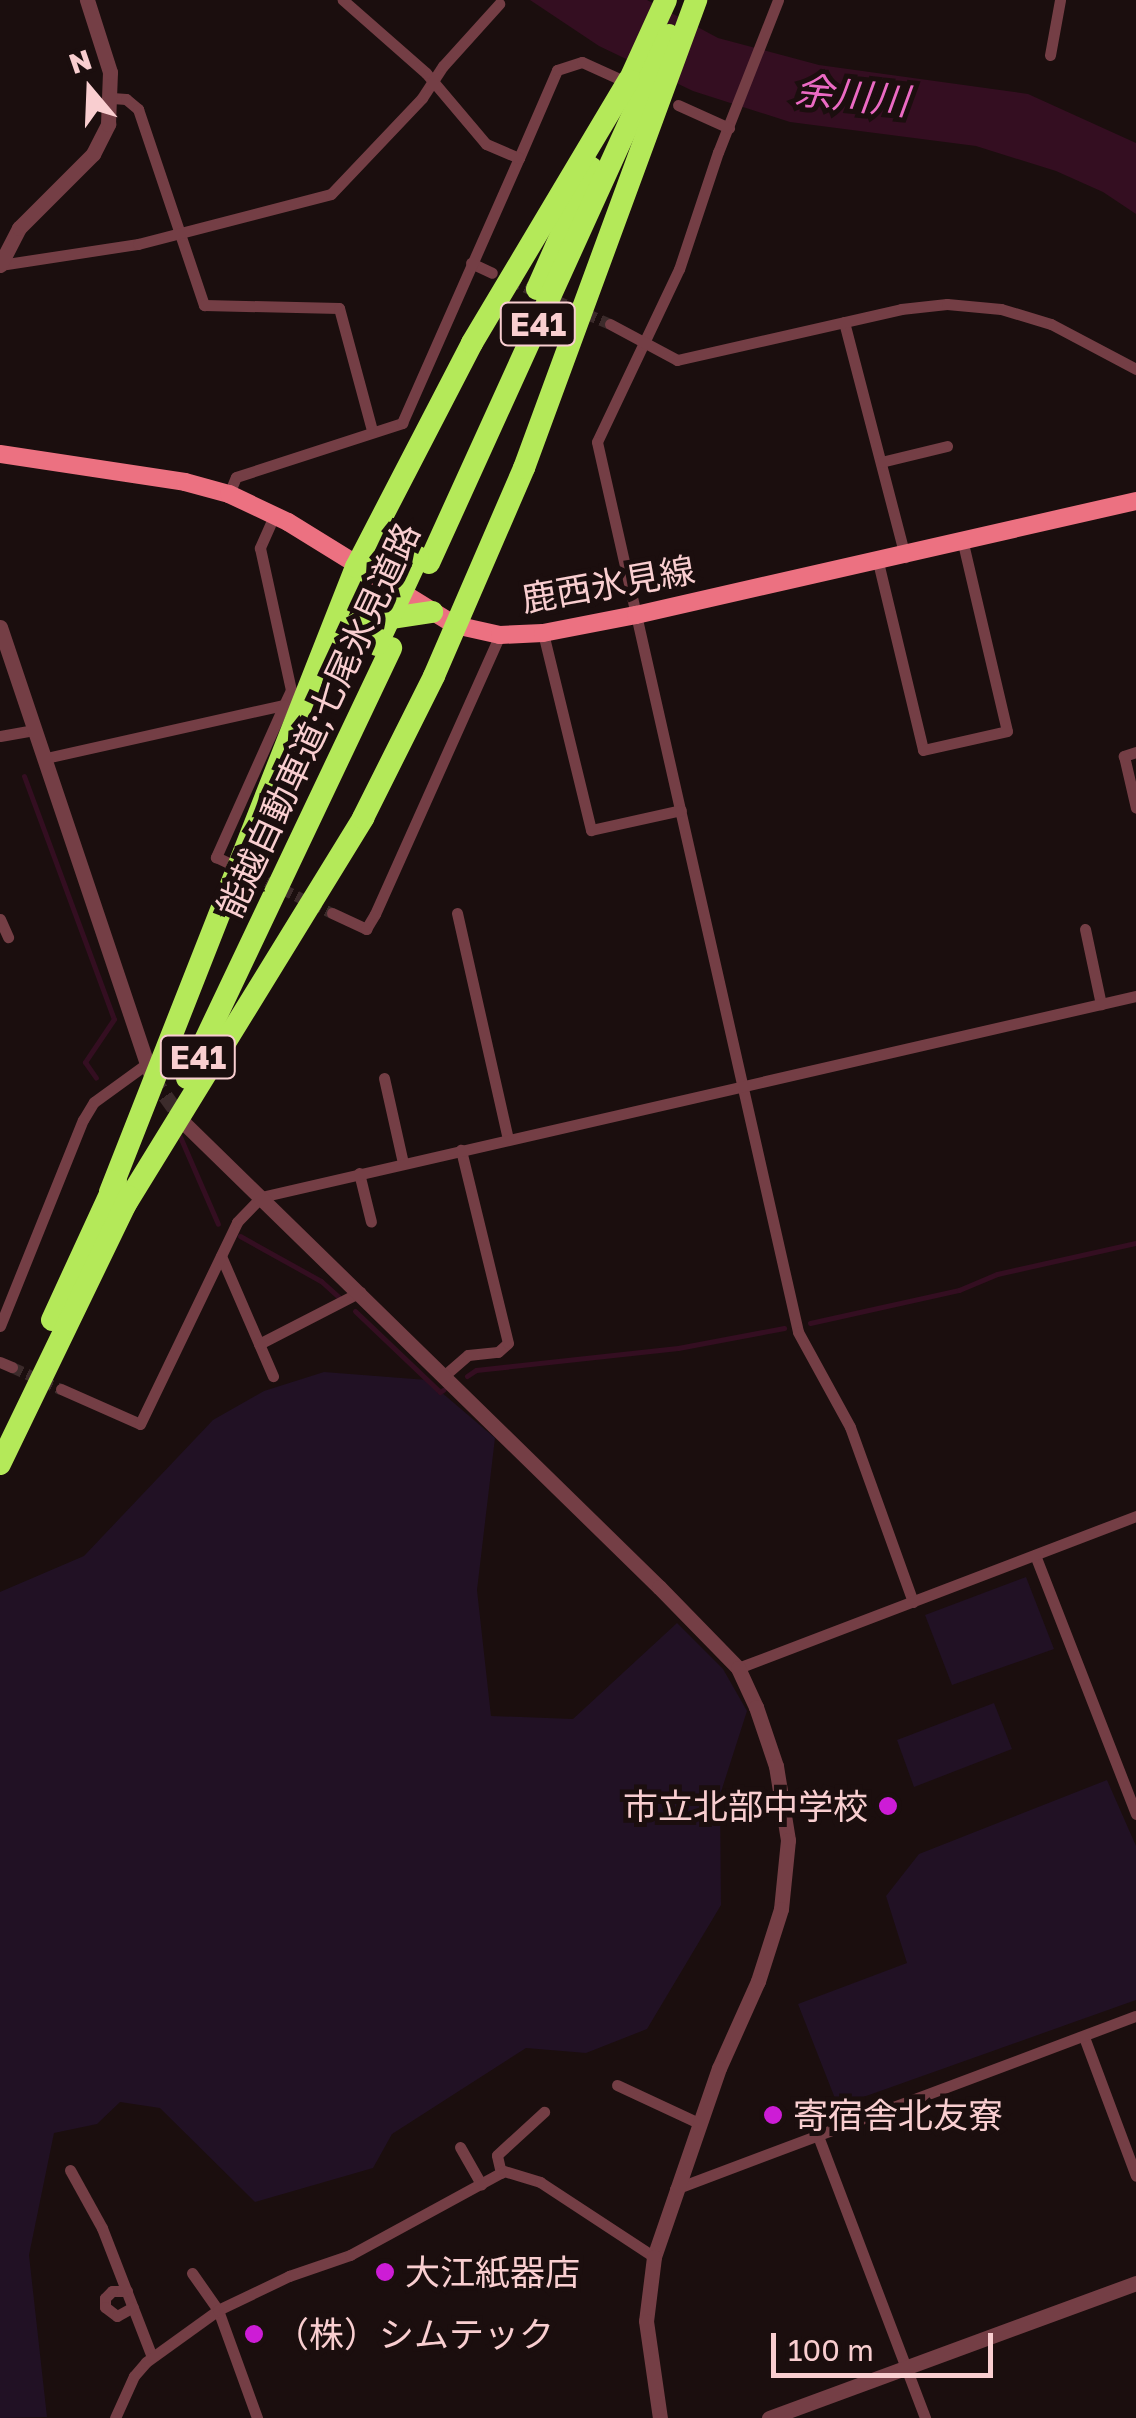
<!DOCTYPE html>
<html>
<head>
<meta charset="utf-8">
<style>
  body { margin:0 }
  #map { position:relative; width:1136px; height:2418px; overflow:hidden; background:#1b0e0e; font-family:"Golos Text","Noto Sans JP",sans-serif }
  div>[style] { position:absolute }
  .green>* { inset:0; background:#211124 }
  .water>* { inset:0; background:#340e21 }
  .stream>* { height:5px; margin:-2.5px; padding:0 2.5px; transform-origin:2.5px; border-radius:2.5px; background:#340e21 }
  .minor-tunnel>* { height:11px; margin-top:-5.5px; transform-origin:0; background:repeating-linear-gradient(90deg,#3c2b2b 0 11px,transparent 0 16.5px) }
  .tertiary-tunnel>* { height:15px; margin-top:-7.5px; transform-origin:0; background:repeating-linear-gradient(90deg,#3c2b2b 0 15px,transparent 0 23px) }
  .minor>* { height:11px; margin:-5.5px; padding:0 5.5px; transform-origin:5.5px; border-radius:5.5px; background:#743e45 }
  .tertiary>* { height:15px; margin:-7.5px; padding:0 7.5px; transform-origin:7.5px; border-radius:7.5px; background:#743e45 }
  .secondary>* { height:18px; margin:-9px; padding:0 9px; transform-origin:9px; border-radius:9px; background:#ec7181 }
  .motorway>* { height:22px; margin:-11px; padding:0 11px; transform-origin:11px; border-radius:11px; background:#b4e959 }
  .motorway-bridge>* { height:22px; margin:-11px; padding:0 11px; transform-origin:11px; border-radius:11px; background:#b4e959 }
  .dots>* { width:28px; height:28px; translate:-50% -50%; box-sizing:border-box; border:5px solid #1b0e0e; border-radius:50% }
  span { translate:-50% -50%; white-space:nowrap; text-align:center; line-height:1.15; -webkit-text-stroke:10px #1b0e0e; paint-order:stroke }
  .shield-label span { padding:2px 8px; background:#1b0e0e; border:2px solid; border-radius:8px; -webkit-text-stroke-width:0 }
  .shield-label { font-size:32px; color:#f9ced0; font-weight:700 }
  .street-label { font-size:35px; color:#f9ced0 }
  .poi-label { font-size:35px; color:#f9ced0 }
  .right { translate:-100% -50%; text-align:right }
  .left { translate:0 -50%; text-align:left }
  .water-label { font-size:38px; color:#eb6ac3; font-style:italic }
  .north { position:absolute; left:40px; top:40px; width:100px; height:100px; -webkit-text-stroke:8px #1b0e0e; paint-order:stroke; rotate:341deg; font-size:28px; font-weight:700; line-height:40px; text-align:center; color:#f9ced0 }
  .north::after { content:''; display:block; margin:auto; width:35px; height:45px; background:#f9ced0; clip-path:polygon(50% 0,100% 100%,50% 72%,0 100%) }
  .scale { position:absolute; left:771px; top:2333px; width:222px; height:45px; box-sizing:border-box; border:5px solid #f9ced0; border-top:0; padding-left:12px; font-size:30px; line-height:35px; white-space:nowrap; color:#f9ced0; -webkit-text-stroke:8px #1b0e0e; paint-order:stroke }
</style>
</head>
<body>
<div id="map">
  <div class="green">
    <i style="clip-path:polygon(324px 1372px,427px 1380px,495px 1438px,477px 1590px,491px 1716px,573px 1719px,677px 1623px,723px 1669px,747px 1711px,720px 1795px,721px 1905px,647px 2029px,586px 2053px,526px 2048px,392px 2134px,373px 2168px,255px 2202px,160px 2108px,120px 2102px,97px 2124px,54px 2133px,29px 2255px,47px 2417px,0 2418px,0 1592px,84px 1556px,213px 1420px,264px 1391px)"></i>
    <i style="clip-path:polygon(1026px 1577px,1054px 1649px,952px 1685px,925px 1615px)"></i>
    <i style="clip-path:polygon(994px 1703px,1012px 1749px,914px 1787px,897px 1740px)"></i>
    <i style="clip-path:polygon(1107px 1780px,1136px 1846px,1136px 2000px,838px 2106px,798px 2004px,907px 1963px,886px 1896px,919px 1854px)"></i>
  </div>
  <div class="water">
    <i style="clip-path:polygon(530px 0,647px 0,718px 38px,819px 65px,1028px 94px,1136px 143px,1136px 214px,1103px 192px,1056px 171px,976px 146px,790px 122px,693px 91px,599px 46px)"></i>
  </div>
  <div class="stream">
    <i style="left:24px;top:776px;width:259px;rotate:69.7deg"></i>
    <i style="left:114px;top:1019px;width:52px;rotate:124deg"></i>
    <i style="left:85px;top:1062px;width:19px;rotate:55deg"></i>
    <i style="left:178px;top:1132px;width:100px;rotate:66.5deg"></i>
    <i style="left:240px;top:1236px;width:93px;rotate:29.1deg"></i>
    <i style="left:321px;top:1281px;width:24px;rotate:42deg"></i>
    <i style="left:355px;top:1311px;width:117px;rotate:43.6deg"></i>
    <i style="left:440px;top:1392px;width:4px;rotate:-34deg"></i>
    <i style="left:810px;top:1323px;width:153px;rotate:-12.5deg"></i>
    <i style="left:959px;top:1290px;width:41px;rotate:-22.8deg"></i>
    <i style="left:997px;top:1274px;width:142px;rotate:-12.6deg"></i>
    <i style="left:467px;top:1376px;width:11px;rotate:-34deg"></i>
    <i style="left:476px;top:1370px;width:203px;rotate:-6.2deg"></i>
    <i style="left:678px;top:1348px;width:108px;rotate:-10.7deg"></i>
  </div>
  <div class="minor-tunnel">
    <i style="left:510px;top:280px;width:109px;rotate:23.7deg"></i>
    <i style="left:237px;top:867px;width:106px;rotate:25.8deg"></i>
    <i style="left:12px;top:1367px;width:54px;rotate:24.2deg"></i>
  </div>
  <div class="tertiary-tunnel">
    <i style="left:152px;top:1077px;width:57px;rotate:54.3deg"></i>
  </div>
  <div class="minor">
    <i style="left:778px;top:0;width:163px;rotate:111.5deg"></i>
    <i style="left:718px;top:152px;width:123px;rotate:108.4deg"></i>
    <i style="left:679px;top:269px;width:191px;rotate:115.4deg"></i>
    <i style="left:597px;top:442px;width:912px;rotate:77.27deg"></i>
    <i style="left:798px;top:1332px;width:108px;rotate:61.3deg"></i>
    <i style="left:850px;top:1427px;width:186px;rotate:70.2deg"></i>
    <i style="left:1050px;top:55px;width:56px;rotate:-79.7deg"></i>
    <i style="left:112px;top:98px;width:14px;rotate:4deg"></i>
    <i style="left:126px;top:99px;width:16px;rotate:40deg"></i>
    <i style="left:138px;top:109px;width:207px;rotate:71.4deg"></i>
    <i style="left:204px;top:305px;width:135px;rotate:1.3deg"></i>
    <i style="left:339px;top:308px;width:126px;rotate:74.9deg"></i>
    <i style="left:678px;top:105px;width:56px;rotate:24.3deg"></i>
    <i style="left:519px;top:158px;width:96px;rotate:-66.6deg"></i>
    <i style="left:557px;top:70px;width:26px;rotate:-18deg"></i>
    <i style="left:582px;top:62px;width:46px;rotate:24.3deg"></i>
    <i style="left:471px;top:263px;width:23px;rotate:25deg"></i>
    <i style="left:0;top:265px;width:140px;rotate:-8.7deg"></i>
    <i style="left:138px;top:244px;width:199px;rotate:-14.5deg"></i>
    <i style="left:331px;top:194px;width:132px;rotate:-46.5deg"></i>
    <i style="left:422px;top:98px;width:38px;rotate:-57deg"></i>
    <i style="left:443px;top:66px;width:84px;rotate:-47.9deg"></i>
    <i style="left:844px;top:322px;width:243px;rotate:75.4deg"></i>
    <i style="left:610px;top:324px;width:76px;rotate:28.2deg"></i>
    <i style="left:677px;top:360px;width:230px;rotate:-12.8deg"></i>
    <i style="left:901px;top:309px;width:46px;rotate:-6.2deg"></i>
    <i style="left:947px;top:304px;width:54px;rotate:5.3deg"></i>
    <i style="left:1001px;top:309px;width:52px;rotate:16.7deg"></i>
    <i style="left:1051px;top:324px;width:96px;rotate:27.9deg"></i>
    <i style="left:881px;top:462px;width:68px;rotate:-13.6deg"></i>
    <i style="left:229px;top:494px;width:18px;rotate:-68deg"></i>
    <i style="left:236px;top:477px;width:175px;rotate:-18deg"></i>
    <i style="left:402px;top:423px;width:290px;rotate:-66.2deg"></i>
    <i style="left:519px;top:158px;width:36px;rotate:-157deg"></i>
    <i style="left:486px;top:144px;width:93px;rotate:-130.2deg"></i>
    <i style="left:426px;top:73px;width:111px;rotate:-138.7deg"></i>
    <i style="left:274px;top:516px;width:35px;rotate:114deg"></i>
    <i style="left:260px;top:548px;width:145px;rotate:77.7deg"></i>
    <i style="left:291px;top:690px;width:17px;rotate:115deg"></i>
    <i style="left:878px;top:562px;width:193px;rotate:76.5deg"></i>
    <i style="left:923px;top:750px;width:86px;rotate:-12.7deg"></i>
    <i style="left:1007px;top:731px;width:193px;rotate:-103.2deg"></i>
    <i style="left:543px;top:633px;width:203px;rotate:76.3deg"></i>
    <i style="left:591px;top:830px;width:92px;rotate:-12.5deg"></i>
    <i style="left:0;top:736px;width:36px;rotate:-10deg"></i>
    <i style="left:1136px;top:752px;width:13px;rotate:162deg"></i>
    <i style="left:1124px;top:756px;width:53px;rotate:77deg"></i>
    <i style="left:46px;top:758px;width:244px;rotate:-12.6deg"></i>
    <i style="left:284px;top:705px;width:167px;rotate:114.1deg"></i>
    <i style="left:216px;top:857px;width:14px;rotate:25deg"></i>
    <i style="left:332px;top:913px;width:38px;rotate:25deg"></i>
    <i style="left:366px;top:929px;width:17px;rotate:-59deg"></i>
    <i style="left:375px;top:914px;width:306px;rotate:-65.9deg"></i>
    <i style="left:457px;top:913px;width:232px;rotate:77.3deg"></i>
    <i style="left:0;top:919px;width:20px;rotate:66deg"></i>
    <i style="left:1085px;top:929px;width:77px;rotate:78deg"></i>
    <i style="left:384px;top:1078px;width:87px;rotate:77.4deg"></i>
    <i style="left:359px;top:1173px;width:50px;rotate:76.2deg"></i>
    <i style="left:221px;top:1256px;width:131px;rotate:66.6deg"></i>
    <i style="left:0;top:1326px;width:222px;rotate:-68.1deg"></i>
    <i style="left:83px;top:1120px;width:21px;rotate:-59deg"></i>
    <i style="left:94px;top:1102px;width:63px;rotate:-36deg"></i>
    <i style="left:259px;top:1344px;width:114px;rotate:-27.2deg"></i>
    <i style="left:0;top:1362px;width:13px;rotate:23deg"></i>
    <i style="left:446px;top:1374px;width:29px;rotate:-41deg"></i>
    <i style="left:468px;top:1355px;width:30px;rotate:-6deg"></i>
    <i style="left:498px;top:1352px;width:13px;rotate:-42deg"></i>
    <i style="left:508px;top:1343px;width:199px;rotate:-103.7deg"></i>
    <i style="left:61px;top:1389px;width:86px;rotate:23.9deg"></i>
    <i style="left:140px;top:1424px;width:224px;rotate:-64.3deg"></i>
    <i style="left:237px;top:1222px;width:35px;rotate:-46deg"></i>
    <i style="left:261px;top:1197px;width:898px;rotate:-12.94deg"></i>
    <i style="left:1035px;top:1555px;width:278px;rotate:68.7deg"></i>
    <i style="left:738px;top:1668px;width:426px;rotate:-20.9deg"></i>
    <i style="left:1084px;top:2037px;width:148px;rotate:69.5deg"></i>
    <i style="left:617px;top:2085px;width:90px;rotate:24.9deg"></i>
    <i style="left:818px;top:2136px;width:302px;rotate:69.2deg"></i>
    <i style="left:460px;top:2147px;width:43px;rotate:60.4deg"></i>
    <i style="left:70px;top:2170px;width:66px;rotate:61.1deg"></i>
    <i style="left:102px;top:2228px;width:138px;rotate:68.8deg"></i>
    <i style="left:501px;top:2173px;width:18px;rotate:-103deg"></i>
    <i style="left:497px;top:2155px;width:64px;rotate:-42.5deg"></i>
    <i style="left:675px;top:2189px;width:492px;rotate:-20.6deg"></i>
    <i style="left:192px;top:2273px;width:45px;rotate:54.9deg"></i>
    <i style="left:218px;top:2310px;width:115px;rotate:70.1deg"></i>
    <i style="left:127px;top:2291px;width:15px;rotate:180deg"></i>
    <i style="left:112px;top:2291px;width:10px;rotate:135deg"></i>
    <i style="left:105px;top:2298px;width:9px;rotate:90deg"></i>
    <i style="left:105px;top:2307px;width:15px;rotate:37deg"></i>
    <i style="left:117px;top:2316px;width:18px;rotate:-29deg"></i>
    <i style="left:115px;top:2418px;width:46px;rotate:-65.7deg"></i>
    <i style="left:134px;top:2376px;width:18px;rotate:-49deg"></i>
    <i style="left:146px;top:2362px;width:89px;rotate:-35.8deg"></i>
    <i style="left:218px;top:2310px;width:79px;rotate:-25.6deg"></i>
    <i style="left:289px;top:2276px;width:65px;rotate:-19deg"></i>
    <i style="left:350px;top:2255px;width:175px;rotate:-28.6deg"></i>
    <i style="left:504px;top:2171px;width:38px;rotate:17deg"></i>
    <i style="left:540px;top:2182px;width:136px;rotate:33.3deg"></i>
  </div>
  <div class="tertiary">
    <i style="left:0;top:265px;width:42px;rotate:-62.8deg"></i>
    <i style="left:19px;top:228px;width:105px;rotate:-45deg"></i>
    <i style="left:93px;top:154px;width:34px;rotate:-63deg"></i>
    <i style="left:108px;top:124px;width:52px;rotate:-87.8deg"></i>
    <i style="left:110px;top:72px;width:76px;rotate:-107.7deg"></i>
    <i style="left:0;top:627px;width:471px;rotate:71.4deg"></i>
    <i style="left:185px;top:1124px;width:663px;rotate:44.33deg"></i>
    <i style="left:659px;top:1587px;width:113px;rotate:45.7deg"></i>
    <i style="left:738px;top:1668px;width:43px;rotate:65.2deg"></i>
    <i style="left:756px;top:1707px;width:62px;rotate:71.3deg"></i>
    <i style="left:776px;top:1766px;width:75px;rotate:80.8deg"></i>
    <i style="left:788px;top:1840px;width:69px;rotate:95.8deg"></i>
    <i style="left:781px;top:1909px;width:76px;rotate:107.7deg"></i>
    <i style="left:758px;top:1981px;width:95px;rotate:114.1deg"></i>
    <i style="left:719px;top:2068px;width:200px;rotate:109deg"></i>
    <i style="left:654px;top:2257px;width:64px;rotate:97.1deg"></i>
    <i style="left:646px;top:2321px;width:98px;rotate:81.8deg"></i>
    <i style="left:769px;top:2418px;width:391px;rotate:-20.2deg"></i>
  </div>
  <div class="secondary">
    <i style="left:0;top:454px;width:187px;rotate:8.6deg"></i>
    <i style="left:185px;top:482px;width:46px;rotate:15.3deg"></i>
    <i style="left:229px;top:494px;width:65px;rotate:25.4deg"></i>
    <i style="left:288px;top:522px;width:196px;rotate:31.7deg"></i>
    <i style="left:455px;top:625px;width:46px;rotate:12.5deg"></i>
    <i style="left:500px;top:635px;width:43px;rotate:-2.7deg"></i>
    <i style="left:543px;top:633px;width:95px;rotate:-11deg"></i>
    <i style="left:636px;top:615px;width:513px;rotate:-12.84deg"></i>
  </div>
  <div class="motorway">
    <i style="left:624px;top:92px;width:101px;rotate:-65.5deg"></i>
    <i style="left:537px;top:289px;width:133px;rotate:-66.1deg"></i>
    <i style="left:429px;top:563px;width:580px;rotate:-65.56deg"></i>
    <i style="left:329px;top:638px;width:33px;rotate:-27deg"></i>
    <i style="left:358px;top:623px;width:75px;rotate:-8.5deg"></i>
    <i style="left:187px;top:1078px;width:476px;rotate:-64.6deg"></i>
    <i style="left:110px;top:1192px;width:672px;rotate:-68.52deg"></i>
    <i style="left:356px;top:567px;width:252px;rotate:-62.6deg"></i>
    <i style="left:472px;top:343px;width:306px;rotate:-59.2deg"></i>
    <i style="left:124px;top:1207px;width:457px;rotate:-58.4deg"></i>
    <i style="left:363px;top:818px;width:159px;rotate:-63.4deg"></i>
    <i style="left:434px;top:676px;width:227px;rotate:-66.6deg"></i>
    <i style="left:524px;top:468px;width:499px;rotate:-69.8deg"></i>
    <i style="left:52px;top:1320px;width:153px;rotate:-65.3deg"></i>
    <i style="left:0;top:1464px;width:297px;rotate:-64.2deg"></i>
  </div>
  <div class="motorway-bridge">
    <i style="left:377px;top:645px;width:97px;rotate:-65deg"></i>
  </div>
  <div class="dots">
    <i style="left:888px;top:1806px;background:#cd1cd6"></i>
    <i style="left:773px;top:2115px;background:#cd1cd6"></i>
    <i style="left:385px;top:2272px;background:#cd1cd6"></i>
    <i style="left:254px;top:2334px;background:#cd1cd6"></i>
  </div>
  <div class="shield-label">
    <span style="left:538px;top:324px">E41</span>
    <span style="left:198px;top:1057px">E41</span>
  </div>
  <div class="street-label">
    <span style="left:608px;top:584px;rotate:-10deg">鹿西氷見線</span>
    <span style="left:318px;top:720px;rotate:-65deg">能越自動車道;七尾氷見道路</span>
  </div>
  <div class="poi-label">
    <span class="right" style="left:868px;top:1806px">市立北部中学校</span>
    <span class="left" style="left:793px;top:2115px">寄宿舎北友寮</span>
    <span class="left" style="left:405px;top:2272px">大江紙器店</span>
    <span class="left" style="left:274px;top:2334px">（株）シムテック</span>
  </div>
  <div class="water-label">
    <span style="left:852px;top:95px;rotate:6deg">余川川</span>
  </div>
  <div class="north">N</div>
  <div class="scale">100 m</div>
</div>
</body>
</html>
